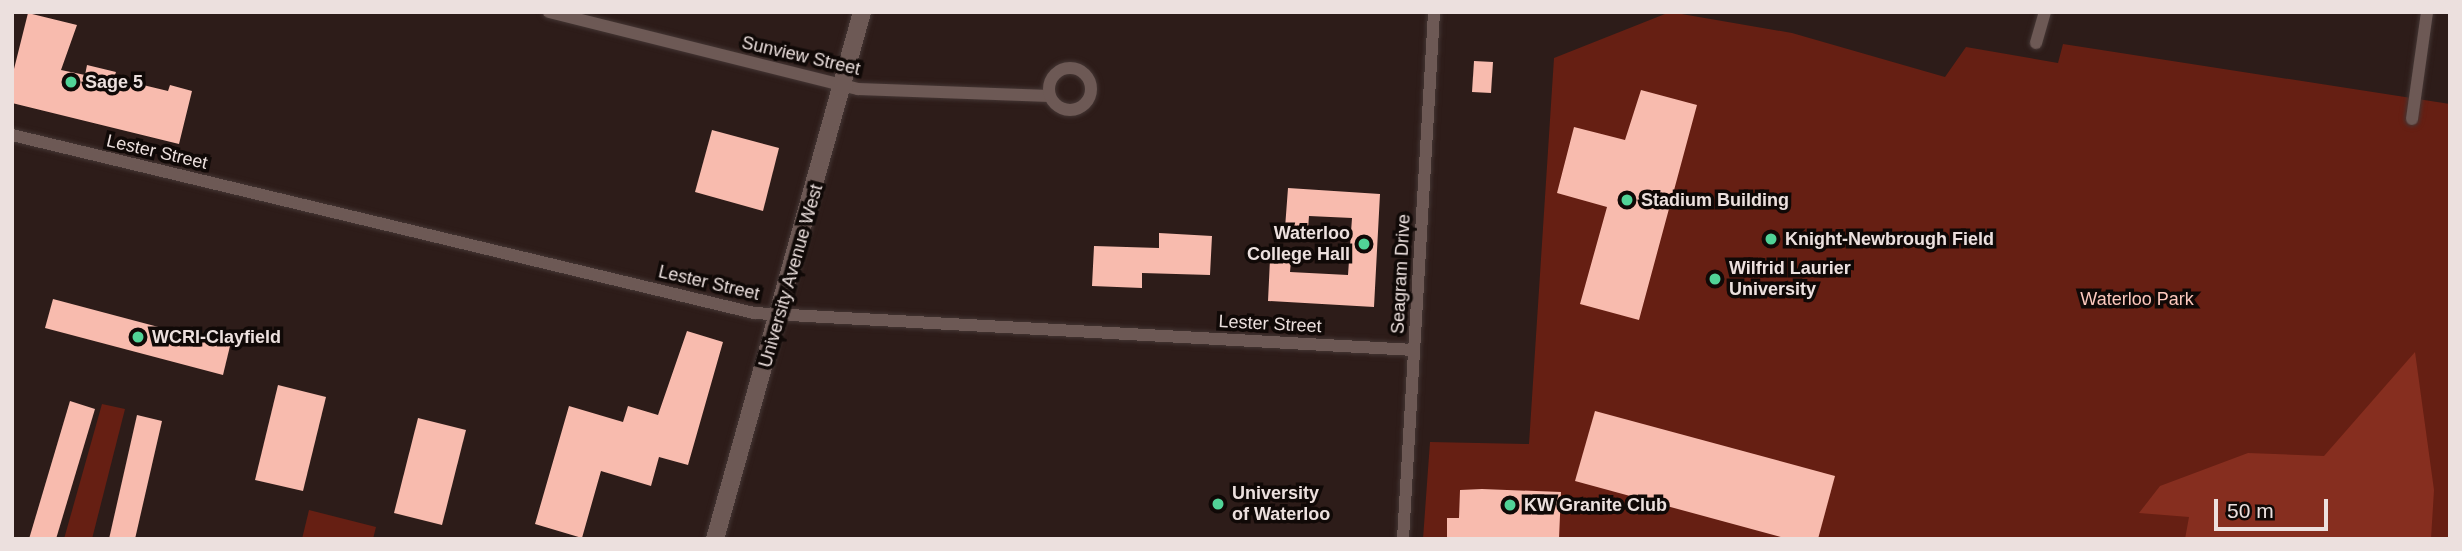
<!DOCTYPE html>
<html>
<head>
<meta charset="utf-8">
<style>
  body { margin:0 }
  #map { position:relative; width:2462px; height:551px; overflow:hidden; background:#2d1c19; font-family:Arial,sans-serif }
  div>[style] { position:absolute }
  .green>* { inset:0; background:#661f13 }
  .forest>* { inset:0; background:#862e1f }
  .building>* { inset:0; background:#f8bbae }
  .roads { filter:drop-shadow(0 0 2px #443634) drop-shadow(0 0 2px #443634) }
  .street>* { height:12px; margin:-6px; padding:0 6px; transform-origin:6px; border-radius:6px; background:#6d5955 }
  .street>.ring { margin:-6px; padding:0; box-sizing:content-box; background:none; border:12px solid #6d5955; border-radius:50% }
  .secondary>* { height:18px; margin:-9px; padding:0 9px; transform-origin:9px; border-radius:9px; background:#6d5955 }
  .dots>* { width:19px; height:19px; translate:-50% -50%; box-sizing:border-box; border:4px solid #100907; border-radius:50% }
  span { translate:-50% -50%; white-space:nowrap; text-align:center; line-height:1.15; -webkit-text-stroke:7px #100907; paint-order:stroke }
  .street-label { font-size:18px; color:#ece0de }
  .poi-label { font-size:18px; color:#ece0de; font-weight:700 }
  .left { translate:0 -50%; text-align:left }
  .right { translate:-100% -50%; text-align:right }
  .park-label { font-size:18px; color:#fdc9be }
  .frame { position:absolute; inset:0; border:14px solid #ece0de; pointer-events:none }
  .scale { position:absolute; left:2214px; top:499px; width:114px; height:32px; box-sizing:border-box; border:4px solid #ece0de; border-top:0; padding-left:9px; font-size:21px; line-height:24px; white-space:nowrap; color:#ece0de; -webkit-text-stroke:5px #100907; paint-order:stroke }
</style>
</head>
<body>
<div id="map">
  <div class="green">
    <i style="clip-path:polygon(1670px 12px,1792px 33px,1945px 77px,1966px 47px,2058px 63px,2063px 44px,2450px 104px,2450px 539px,1423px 539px,1430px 442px,1529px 444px,1554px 58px)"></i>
    <i style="clip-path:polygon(102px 404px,125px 409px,92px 539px,64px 539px)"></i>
    <i style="clip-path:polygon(309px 510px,376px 527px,373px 539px,302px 539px)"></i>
  </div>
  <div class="forest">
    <i style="clip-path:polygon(2415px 352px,2434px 490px,2431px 539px,2185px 539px,2189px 517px,2139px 513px,2160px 486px,2248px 453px,2324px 456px)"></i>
  </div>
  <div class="building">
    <i style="clip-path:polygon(28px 13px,77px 25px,61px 70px,85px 75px,87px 65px,116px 72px,114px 78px,168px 91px,170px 85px,192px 91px,179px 144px,12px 103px,12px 77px)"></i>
    <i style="clip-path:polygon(1474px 61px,1493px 62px,1491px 93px,1472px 92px)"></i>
    <i style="clip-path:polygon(1641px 90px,1697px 105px,1639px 320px,1580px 304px,1607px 207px,1557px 193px,1574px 127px,1625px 140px)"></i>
    <i style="clip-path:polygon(712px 130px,779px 148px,763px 211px,695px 192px)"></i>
    <i style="clip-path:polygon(1288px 188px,1380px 194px,1374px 307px,1268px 301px,1270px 259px,1291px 261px,1290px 272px,1348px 275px,1352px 218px,1309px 216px,1308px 229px,1285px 228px)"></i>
    <i style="clip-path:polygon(1159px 233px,1212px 236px,1210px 275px,1142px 273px,1142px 288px,1092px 286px,1094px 246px,1159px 248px)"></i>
    <i style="clip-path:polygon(53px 299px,230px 346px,223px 375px,45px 328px)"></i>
    <i style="clip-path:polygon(687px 331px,723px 342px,688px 465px,659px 457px,651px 486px,601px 471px,582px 538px,535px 524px,569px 406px,623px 422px,628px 406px,658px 415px)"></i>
    <i style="clip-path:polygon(278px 385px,326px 397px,303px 491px,255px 480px)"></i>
    <i style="clip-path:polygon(70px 401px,95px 409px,56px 539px,29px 539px)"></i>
    <i style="clip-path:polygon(1595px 411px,1835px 476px,1818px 539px,1788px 539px,1575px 481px)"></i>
    <i style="clip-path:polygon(137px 415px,162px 421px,135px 539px,109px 539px)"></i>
    <i style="clip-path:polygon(418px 418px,466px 430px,442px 525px,394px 513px)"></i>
    <i style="clip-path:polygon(1482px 489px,1561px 492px,1559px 539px,1447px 539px,1447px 518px,1459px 518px,1460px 490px)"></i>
  </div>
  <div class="roads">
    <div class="street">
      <i style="left:549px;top:12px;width:318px;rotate:14deg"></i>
      <i style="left:858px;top:89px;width:192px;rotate:2.1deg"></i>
      <i style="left:2036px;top:43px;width:32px;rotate:-74deg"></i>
      <i class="ring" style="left:1049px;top:68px;width:30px;height:30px"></i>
      <i style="left:2412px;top:119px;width:108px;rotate:-82deg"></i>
      <i style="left:12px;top:135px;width:763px;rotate:13.49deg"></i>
      <i style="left:754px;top:313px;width:661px;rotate:3.21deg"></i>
      <i style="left:1403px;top:539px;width:528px;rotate:-86.63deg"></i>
    </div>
    <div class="secondary">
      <i style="left:715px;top:539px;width:547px;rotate:-74.41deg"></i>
    </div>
  </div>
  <div class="dots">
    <i style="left:71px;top:82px;background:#51d397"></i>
    <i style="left:1627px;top:200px;background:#51d397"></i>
    <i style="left:1771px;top:239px;background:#51d397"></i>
    <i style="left:1364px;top:244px;background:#51d397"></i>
    <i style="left:1715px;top:279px;background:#51d397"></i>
    <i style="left:138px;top:337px;background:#51d397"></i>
    <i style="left:1218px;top:504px;background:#51d397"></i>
    <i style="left:1510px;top:505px;background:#51d397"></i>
  </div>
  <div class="street-label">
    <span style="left:801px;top:56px;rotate:13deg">Sunview Street</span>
    <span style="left:157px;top:152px;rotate:13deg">Lester Street</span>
    <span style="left:1401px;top:274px;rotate:-87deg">Seagram Drive</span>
    <span style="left:791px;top:276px;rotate:-74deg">University Avenue West</span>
    <span style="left:709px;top:283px;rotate:13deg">Lester Street</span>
    <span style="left:1270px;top:324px;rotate:3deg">Lester Street</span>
  </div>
  <div class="poi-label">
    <span class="left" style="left:85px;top:82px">Sage 5</span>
    <span class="left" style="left:1641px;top:200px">Stadium Building</span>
    <span class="right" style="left:1350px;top:244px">Waterloo<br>College Hall</span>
    <span class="left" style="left:1785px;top:239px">Knight-Newbrough Field</span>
    <span class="left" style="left:1729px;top:279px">Wilfrid Laurier<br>University</span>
    <span class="left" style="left:152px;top:337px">WCRI-Clayfield</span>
    <span class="left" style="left:1232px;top:504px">University<br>of Waterloo</span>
    <span class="left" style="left:1524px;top:505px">KW Granite Club</span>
  </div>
  <div class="park-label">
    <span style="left:2137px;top:299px">Waterloo Park</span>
  </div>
  <div class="frame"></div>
  <div class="scale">50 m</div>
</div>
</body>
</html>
